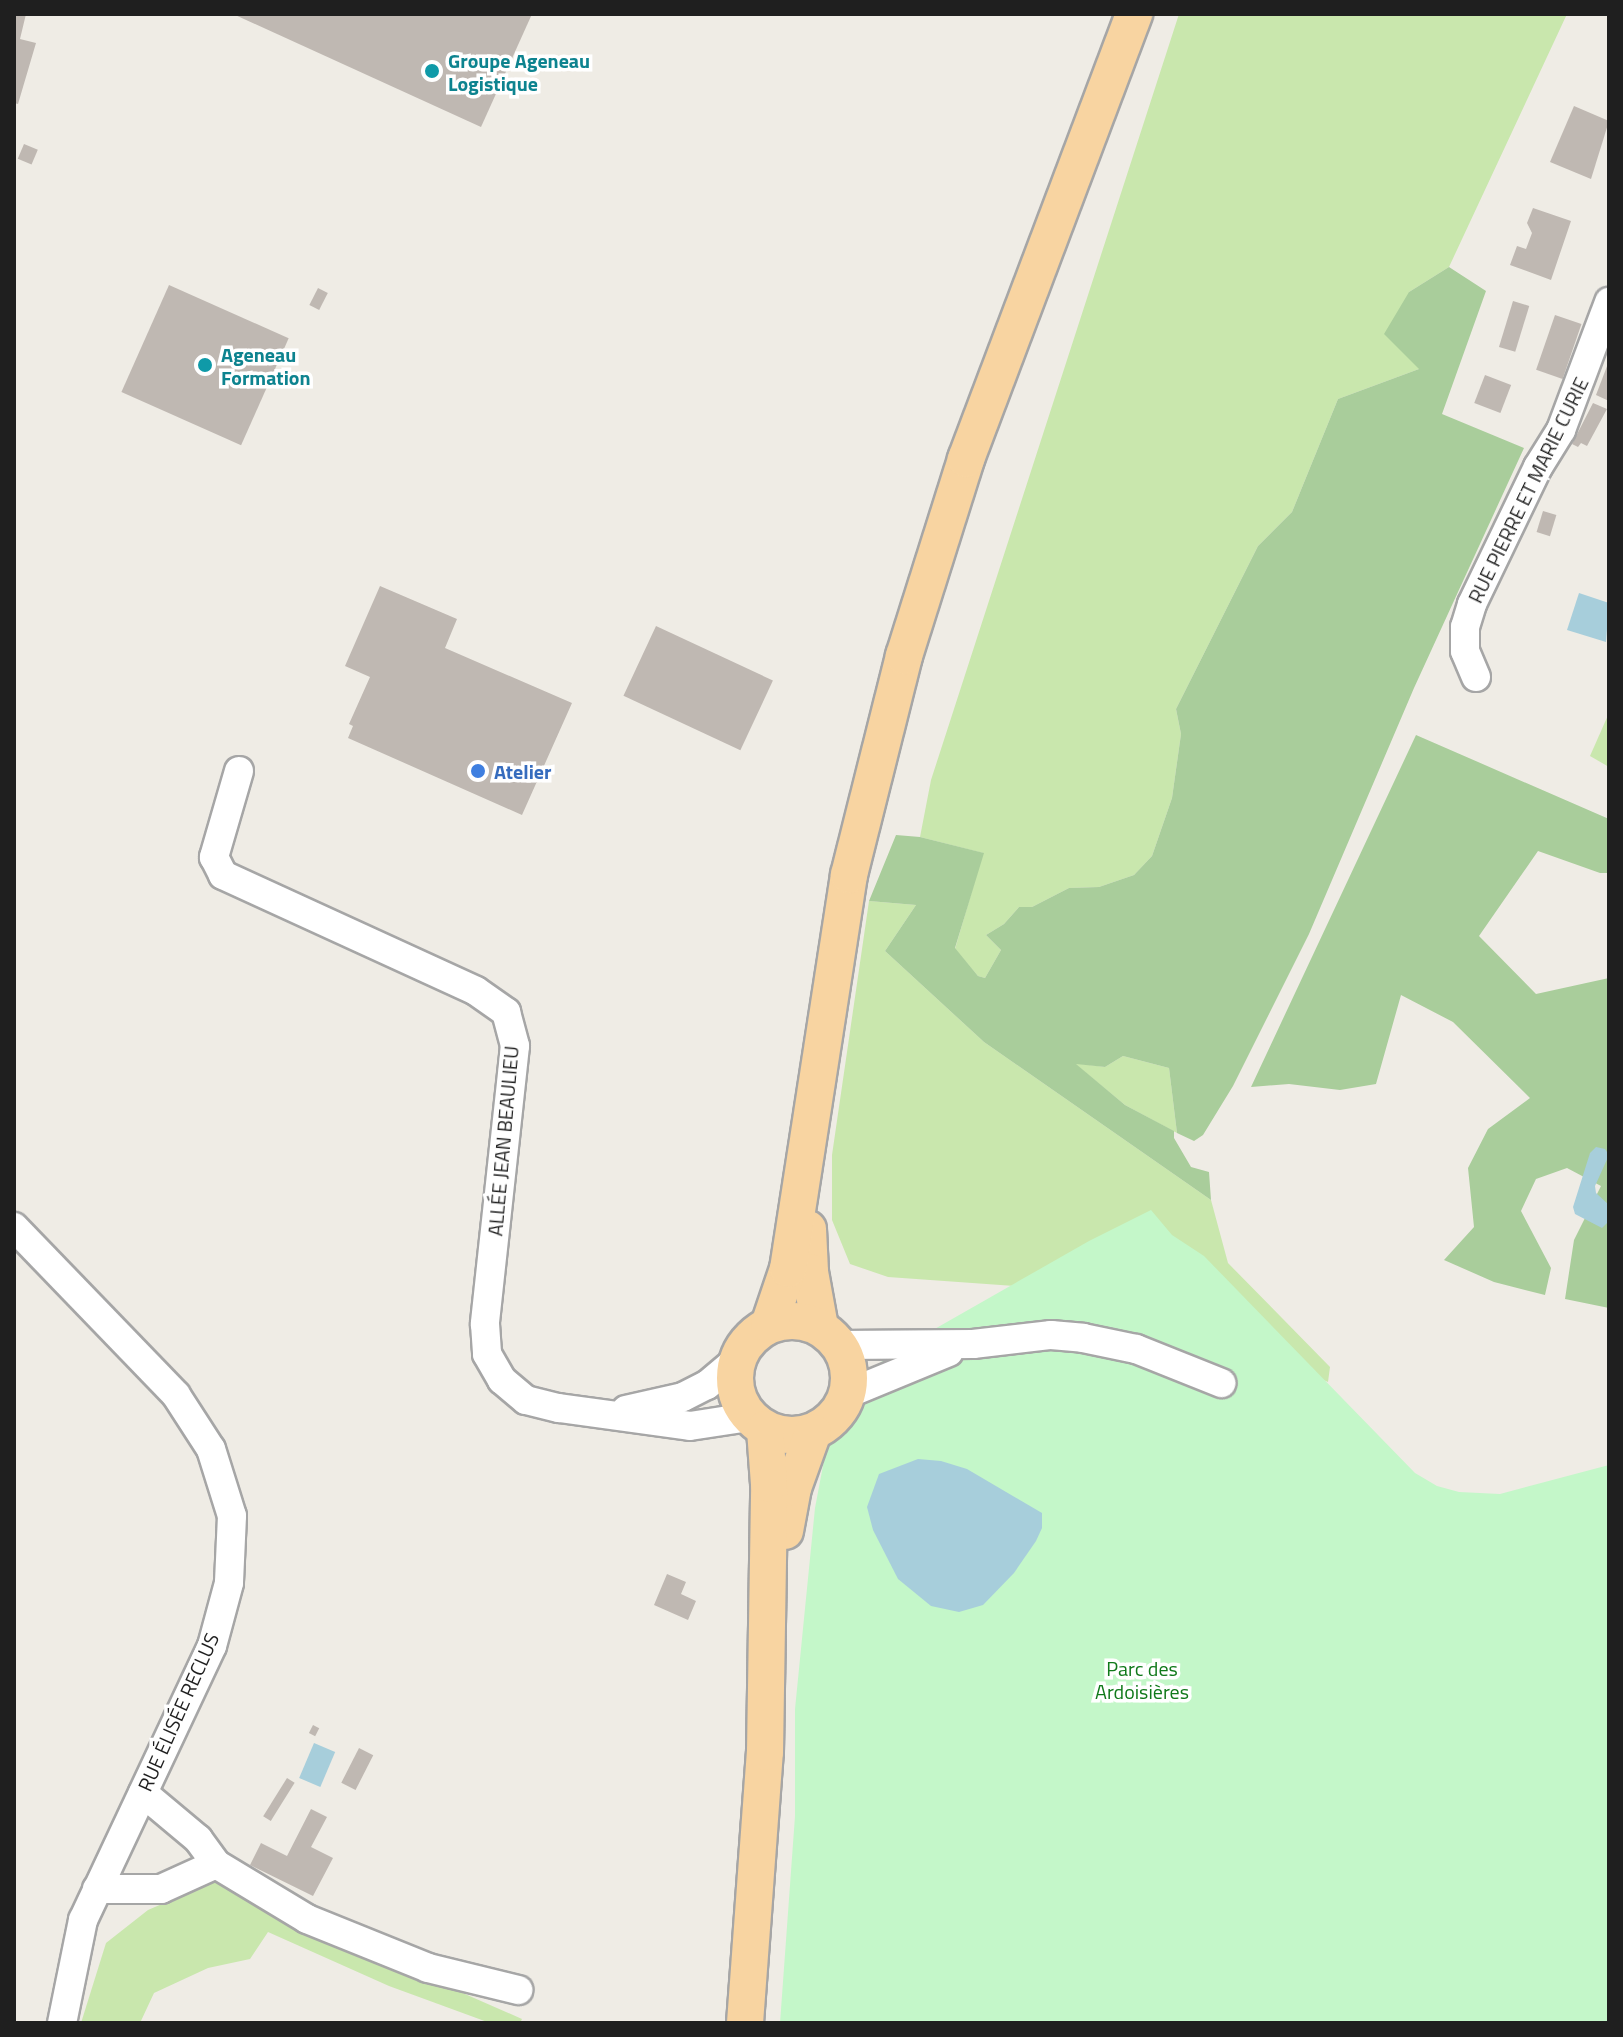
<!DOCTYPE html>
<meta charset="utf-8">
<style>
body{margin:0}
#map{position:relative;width:1623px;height:2037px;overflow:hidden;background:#efece5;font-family:"Titillium Web",sans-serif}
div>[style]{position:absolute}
.grass>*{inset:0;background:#c9e7ad}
.forest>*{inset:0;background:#a9cd9b}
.park>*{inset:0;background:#c4f7c9}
.water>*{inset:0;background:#a7cedb;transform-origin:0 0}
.building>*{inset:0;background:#bfb8b2;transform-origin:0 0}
.roads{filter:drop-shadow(2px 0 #a6a6a6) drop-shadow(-2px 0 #a6a6a6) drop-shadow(0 2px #a6a6a6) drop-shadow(0 -2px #a6a6a6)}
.minor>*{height:28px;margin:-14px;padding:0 14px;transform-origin:14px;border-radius:14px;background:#fff}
.major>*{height:36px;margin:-18px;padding:0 18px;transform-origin:18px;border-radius:18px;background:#f8d4a1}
.major>.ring{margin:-18px;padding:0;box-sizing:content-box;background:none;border:36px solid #f8d4a1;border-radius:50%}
.dots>*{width:22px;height:22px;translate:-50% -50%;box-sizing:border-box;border:4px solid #fff;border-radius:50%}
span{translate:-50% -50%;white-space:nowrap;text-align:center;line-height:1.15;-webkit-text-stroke:7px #fff;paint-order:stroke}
.culture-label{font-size:20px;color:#0d838f;font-weight:700}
.left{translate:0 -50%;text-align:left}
.street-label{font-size:20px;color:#1f1f1f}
.shop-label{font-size:20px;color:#366cbe;font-weight:700}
.park-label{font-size:20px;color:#10791a}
.frame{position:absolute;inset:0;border:16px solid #1f1f1f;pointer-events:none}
</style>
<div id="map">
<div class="grass">
<div style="clip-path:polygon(1179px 14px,1567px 14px,1449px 267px,1409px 292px,1419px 369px,1338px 399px,1292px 512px,1258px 546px,1176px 709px,1181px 734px,1172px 798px,1152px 856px,1134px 875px,1099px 887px,1069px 888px,1032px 907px,1019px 907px,1004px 924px,986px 935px,1001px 950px,985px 978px,978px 976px,955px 949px,983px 853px,920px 837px,931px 780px)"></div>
<div style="clip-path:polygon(1609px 713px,1609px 767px,1590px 756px)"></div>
<div style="clip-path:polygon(869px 901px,916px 905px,885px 951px,984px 1042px,1211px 1200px,1228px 1263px,1330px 1367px,1328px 1382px,1243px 1343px,1055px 1289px,888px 1277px,850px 1264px,832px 1220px,832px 1155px)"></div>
<div style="clip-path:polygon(1123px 1056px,1169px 1068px,1177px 1133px,1125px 1105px,1074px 1063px,1105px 1067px)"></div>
<div style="clip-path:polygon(220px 1879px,294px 1919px,522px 2019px,520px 2023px,490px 2023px,389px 1986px,268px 1932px,250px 1959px,208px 1968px,154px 1993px,140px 2023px,81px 2023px,106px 1943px,148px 1910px)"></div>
</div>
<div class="forest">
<div style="clip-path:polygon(1449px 267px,1486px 291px,1442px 414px,1524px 448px,1414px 688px,1309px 934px,1233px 1086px,1203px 1135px,1194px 1141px,1177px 1133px,1169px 1068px,1123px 1056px,1105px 1067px,1076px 1064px,1125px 1105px,1174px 1131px,1174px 1138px,1191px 1167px,1209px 1172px,1211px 1200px,984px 1042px,885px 951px,916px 905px,869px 901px,896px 835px,920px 837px,984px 853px,955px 948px,978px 976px,985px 978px,1001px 950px,986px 935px,1004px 924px,1019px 907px,1032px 907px,1069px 888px,1099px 887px,1134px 875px,1152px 856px,1172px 798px,1181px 734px,1176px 709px,1258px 546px,1292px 512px,1338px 399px,1419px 369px,1384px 334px,1409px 292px)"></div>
<div style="clip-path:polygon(1416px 735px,1609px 819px,1609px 873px,1600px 873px,1538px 851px,1479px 936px,1536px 994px,1609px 978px,1609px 1308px,1565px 1299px,1574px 1240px,1601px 1186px,1567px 1168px,1536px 1179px,1521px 1211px,1551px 1268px,1545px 1295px,1494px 1282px,1444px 1260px,1474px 1227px,1468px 1168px,1488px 1129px,1530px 1098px,1453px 1022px,1401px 995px,1376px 1084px,1340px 1090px,1289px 1084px,1251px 1087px)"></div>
</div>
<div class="park">
<div style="clip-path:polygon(1151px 1210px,1172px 1235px,1204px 1256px,1415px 1473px,1437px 1486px,1459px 1492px,1500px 1494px,1609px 1465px,1609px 2023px,780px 2023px,795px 1816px,795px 1709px,815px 1508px,832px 1418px,860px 1381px,889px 1355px,1089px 1241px)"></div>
</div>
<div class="water">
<div style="clip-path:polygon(1579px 593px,1609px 603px,1606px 642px,1567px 630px)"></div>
<div style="clip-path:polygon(1596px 1147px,1605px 1149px,1609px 1155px,1595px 1186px,1596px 1193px,1609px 1205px,1609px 1221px,1602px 1228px,1575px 1214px,1573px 1207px,1590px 1153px)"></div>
<div style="clip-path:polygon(918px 1459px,941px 1461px,967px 1469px,1042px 1513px,1042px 1528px,1036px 1541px,1014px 1573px,983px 1605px,959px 1612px,931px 1606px,898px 1579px,873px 1530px,867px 1507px,879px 1474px)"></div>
<div style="left:314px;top:1743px;width:23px;height:38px;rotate:23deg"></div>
</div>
<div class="building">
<div style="clip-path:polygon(14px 14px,26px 14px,20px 39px,36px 43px,18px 104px,14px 103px)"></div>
<div style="clip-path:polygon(233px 14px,532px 14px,481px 127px)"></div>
<div style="clip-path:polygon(1574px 106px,1609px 121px,1591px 179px,1550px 162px)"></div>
<div style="left:24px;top:144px;width:15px;height:16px;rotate:23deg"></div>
<div style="clip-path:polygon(1533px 208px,1571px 221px,1551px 280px,1510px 265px,1517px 246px,1526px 249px,1532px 233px,1527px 223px)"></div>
<div style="left:169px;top:285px;width:131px;height:117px;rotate:24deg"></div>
<div style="left:318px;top:288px;width:11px;height:19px;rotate:27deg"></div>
<div style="left:1513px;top:301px;width:17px;height:48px;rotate:17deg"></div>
<div style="left:1555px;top:315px;width:28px;height:58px;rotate:19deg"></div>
<div style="clip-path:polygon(1609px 361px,1609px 401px,1596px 395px)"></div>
<div style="left:1485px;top:375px;width:28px;height:30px;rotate:21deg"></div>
<div style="clip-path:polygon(1593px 403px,1607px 409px,1587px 446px,1581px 443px,1578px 447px,1572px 444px)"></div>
<div style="left:1543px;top:511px;width:14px;height:22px;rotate:17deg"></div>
<div style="clip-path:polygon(380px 586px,457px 619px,445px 648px,572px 703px,522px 815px,348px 738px,353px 726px,349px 724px,370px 677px,345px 666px)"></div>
<div style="left:656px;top:626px;width:129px;height:77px;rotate:25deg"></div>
<div style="clip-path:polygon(667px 1574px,686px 1582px,681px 1594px,696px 1601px,688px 1620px,654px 1605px)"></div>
<div style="left:313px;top:1725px;width:7px;height:9px;rotate:27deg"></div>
<div style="left:359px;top:1748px;width:16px;height:39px;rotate:27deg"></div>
<div style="left:287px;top:1778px;width:9px;height:45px;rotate:32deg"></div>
<div style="clip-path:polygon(311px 1809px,327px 1817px,311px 1847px,333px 1858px,313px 1896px,250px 1865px,261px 1843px,287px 1856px)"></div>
</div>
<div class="roads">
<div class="minor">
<div style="left:1476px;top:677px;width:28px;rotate:-113deg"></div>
<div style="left:1465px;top:651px;width:24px;rotate:-90deg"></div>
<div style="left:1465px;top:627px;width:24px;rotate:-73deg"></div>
<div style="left:1472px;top:604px;width:152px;rotate:-64.3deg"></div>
<div style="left:1538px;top:467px;width:44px;rotate:-58.1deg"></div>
<div style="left:1561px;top:430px;width:137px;rotate:-69.4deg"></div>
<div style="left:239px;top:771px;width:90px;rotate:106.2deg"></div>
<div style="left:214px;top:857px;width:20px;rotate:63deg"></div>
<div style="left:223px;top:875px;width:278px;rotate:24.6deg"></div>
<div style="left:476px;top:991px;width:37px;rotate:35deg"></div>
<div style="left:506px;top:1012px;width:35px;rotate:75deg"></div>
<div style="left:515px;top:1046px;width:280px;rotate:96.2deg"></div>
<div style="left:485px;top:1324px;width:30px;rotate:86deg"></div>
<div style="left:487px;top:1354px;width:30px;rotate:60deg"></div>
<div style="left:502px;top:1380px;width:31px;rotate:40deg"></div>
<div style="left:526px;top:1400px;width:34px;rotate:14deg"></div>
<div style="left:559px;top:1408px;width:132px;rotate:7.8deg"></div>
<div style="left:690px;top:1426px;width:60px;rotate:-8.7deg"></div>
<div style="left:14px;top:1227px;width:233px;rotate:46deg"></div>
<div style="left:176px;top:1395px;width:64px;rotate:57.1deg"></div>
<div style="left:211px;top:1449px;width:70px;rotate:72.6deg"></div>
<div style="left:232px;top:1516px;width:67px;rotate:92.6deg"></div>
<div style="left:229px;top:1583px;width:65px;rotate:105.1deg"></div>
<div style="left:212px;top:1646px;width:303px;rotate:115.2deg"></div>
<div style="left:83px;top:1920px;width:105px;rotate:101.5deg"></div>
<div style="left:840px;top:1345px;width:133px;rotate:-0.4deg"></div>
<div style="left:973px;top:1344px;width:79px;rotate:-6.6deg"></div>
<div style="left:1051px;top:1335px;width:32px;rotate:5deg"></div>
<div style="left:1083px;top:1338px;width:54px;rotate:11.7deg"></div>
<div style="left:1136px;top:1349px;width:92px;rotate:21.8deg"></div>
<div style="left:847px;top:1394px;width:110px;rotate:-22.4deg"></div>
<div style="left:626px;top:1410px;width:58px;rotate:-12.8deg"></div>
<div style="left:683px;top:1397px;width:27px;rotate:-27deg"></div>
<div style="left:707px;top:1385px;width:38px;rotate:-40deg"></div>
<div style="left:143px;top:1793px;width:72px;rotate:39.9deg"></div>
<div style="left:198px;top:1839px;width:31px;rotate:54deg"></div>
<div style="left:216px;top:1864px;width:106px;rotate:31.1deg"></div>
<div style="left:307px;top:1919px;width:131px;rotate:22deg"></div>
<div style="left:428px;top:1968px;width:93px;rotate:13.7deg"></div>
<div style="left:97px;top:1889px;width:64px"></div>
<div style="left:161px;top:1889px;width:60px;rotate:-24.4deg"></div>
</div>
<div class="major">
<div style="left:808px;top:1229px;width:43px;rotate:87.3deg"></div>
<div style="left:810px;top:1272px;width:56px;rotate:79.7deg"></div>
<div class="ring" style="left:735px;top:1321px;width:78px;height:78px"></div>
<div style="left:769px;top:1325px;width:59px;rotate:-71.3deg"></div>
<div style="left:788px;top:1269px;width:399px;rotate:-81.2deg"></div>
<div style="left:849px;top:875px;width:226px;rotate:-75.9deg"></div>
<div style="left:904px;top:656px;width:207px;rotate:-72.5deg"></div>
<div style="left:966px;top:459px;width:476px;rotate:-69.3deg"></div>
<div style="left:785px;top:1531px;width:44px;rotate:-79.5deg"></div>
<div style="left:793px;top:1488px;width:59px;rotate:-70.3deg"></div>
<div style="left:745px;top:2023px;width:272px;rotate:-85.8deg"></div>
<div style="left:765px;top:1752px;width:268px;rotate:-89.1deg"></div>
<div style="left:769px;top:1484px;width:55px;rotate:-94.2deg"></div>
</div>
</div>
<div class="dots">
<div style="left:432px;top:71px;background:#0f9aa8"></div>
<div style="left:205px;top:365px;background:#0f9aa8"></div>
<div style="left:478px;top:771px;background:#3f7fe0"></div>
</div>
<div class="culture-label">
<span class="left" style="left:448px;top:72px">Groupe Ageneau<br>Logistique</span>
<span class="left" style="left:221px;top:366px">Ageneau<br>Formation</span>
</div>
<div class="street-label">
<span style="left:1528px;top:490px;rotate:-64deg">RUE PIERRE ET MARIE CURIE</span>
<span style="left:503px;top:1141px;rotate:-85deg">ALLÉE JEAN BEAULIEU</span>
<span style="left:178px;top:1712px;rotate:-66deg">RUE ÉLISÉE RECLUS</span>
</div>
<div class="shop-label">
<span class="left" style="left:494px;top:771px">Atelier</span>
</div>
<div class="park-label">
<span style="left:1142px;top:1680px">Parc des<br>Ardoisières</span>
</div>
<div class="frame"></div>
</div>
